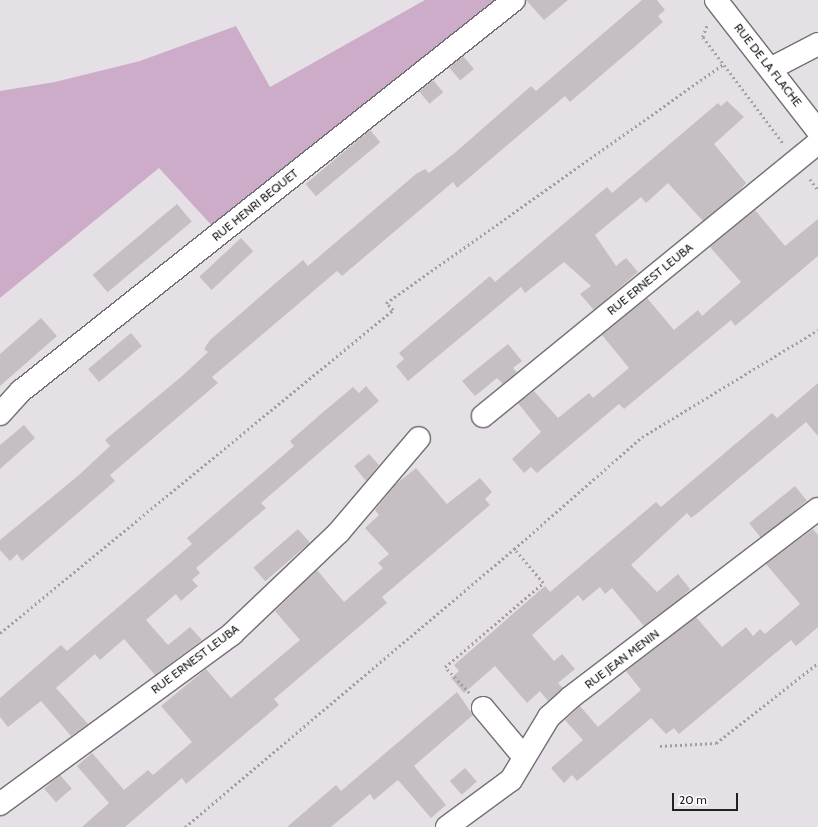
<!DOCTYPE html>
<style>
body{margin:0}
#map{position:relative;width:818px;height:827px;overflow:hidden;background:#e5e0e5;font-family:Cabin,sans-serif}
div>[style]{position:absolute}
.green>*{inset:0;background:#cdacc9}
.building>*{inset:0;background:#c5bfc4;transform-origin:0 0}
.path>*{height:2.5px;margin-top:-1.25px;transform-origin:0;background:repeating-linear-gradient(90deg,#a19da0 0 2px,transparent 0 5px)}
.roads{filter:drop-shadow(1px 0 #746f74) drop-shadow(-1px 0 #746f74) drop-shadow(0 1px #746f74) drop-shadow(0 -1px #746f74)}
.street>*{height:22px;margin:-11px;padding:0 11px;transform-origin:11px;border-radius:11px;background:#fff}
span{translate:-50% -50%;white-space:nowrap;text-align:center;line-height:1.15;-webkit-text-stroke:3px #fff;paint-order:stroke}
.street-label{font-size:12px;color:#222021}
.scale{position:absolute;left:672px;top:793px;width:66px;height:18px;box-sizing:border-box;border:2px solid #222021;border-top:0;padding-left:5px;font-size:12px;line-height:14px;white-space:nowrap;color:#222021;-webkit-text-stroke:3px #fff;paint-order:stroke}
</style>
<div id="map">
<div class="green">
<div style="clip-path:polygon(425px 0,505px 0,215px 229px,159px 168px,0 298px,0 91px,55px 82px,140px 61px,236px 26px,270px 87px)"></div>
</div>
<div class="building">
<div style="clip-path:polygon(526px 0,568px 0,544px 20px)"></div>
<div style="clip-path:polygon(642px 0,657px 0,665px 10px,658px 16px,663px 22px,632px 49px,570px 102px,565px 96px,457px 188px,453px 182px,342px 276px,337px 271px,212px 377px,218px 383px,110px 475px,115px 481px,22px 561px,17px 554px,10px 561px,0 550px,0 540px,79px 475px,110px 446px,105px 440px,181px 377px,208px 352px,204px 349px,210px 340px,285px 275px,303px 260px,308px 266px,416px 174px,425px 169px,429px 173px,457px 151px,531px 86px,536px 91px)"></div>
<div style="left:463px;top:56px;width:17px;height:18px;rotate:50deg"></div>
<div style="left:433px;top:80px;width:16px;height:18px;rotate:50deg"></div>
<div style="clip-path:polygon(727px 101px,744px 117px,714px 144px,746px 183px,739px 191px,703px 221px,668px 183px,646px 203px,641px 197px,595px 235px,616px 266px,626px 258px,638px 272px,594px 310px,580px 294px,591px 286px,564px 262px,525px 293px,521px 287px,408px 381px,396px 366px,404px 359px,399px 353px,490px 276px,495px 282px,607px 187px,612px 193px,718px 103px,721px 106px)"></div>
<div style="left:370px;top:130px;width:16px;height:84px;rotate:50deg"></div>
<div style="left:177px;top:204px;width:23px;height:110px;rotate:50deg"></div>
<div style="clip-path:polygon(755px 210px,785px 246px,818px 219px,818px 256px,735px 326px,731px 320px,624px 409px,619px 404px,537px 473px,531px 467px,524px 473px,512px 459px,541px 432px,518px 403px,534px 391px,558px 418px,589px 393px,593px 398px,629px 368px,602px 335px,647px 298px,674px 330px,698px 310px,702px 316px,741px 282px,710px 247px)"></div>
<div style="left:241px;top:238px;width:18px;height:57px;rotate:47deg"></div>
<div style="clip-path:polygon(41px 318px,57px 336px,0 386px,0 354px)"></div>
<div style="left:131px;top:333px;width:17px;height:56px;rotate:50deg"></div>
<div style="clip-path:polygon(508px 344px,522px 361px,513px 368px,517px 372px,503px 384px,497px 378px,475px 396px,462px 381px)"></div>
<div style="clip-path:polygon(818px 383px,818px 436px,806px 422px,699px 512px,691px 518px,687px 513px,631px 565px,657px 592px,678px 574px,690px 589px,680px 599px,644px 626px,612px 588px,605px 594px,600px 587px,583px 601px,578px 595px,532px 635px,554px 661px,562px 654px,575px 669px,558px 683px,563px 688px,548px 701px,540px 691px,527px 703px,495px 666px,464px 693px,451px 678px,459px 671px,454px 665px,545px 586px,550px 592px,656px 502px,661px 507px,772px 413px,777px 418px)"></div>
<div style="clip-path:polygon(366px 386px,379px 401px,261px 503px,266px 508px,196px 568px,200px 573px,192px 580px,198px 586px,181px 601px,176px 594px,146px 620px,168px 645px,190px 627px,202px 640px,155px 675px,124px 639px,100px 660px,95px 654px,56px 688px,88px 724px,71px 736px,41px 701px,8px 727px,0 717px,0 698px,61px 645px,67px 651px,192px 544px,187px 538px,294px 446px,290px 441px,322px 413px,353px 387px,359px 393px)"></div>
<div style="clip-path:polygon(24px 425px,35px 438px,0 469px,0 445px)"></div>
<div style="clip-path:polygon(369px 454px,379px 465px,366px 481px,354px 466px)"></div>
<div style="clip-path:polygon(416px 468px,447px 504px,480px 478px,492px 492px,485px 499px,490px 505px,382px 597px,387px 603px,274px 699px,279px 705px,186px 784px,182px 778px,125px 827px,82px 827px,109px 803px,77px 766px,92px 753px,124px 790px,148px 770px,153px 775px,192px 742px,161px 706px,206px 669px,231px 698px,300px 640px,275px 611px,317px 570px,344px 602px,383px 568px,378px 563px,389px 554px,365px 528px,379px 515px,375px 510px,396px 484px)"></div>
<div style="left:795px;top:486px;width:19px;height:59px;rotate:51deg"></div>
<div style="left:298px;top:529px;width:18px;height:59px;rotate:49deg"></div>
<div style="clip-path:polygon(813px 529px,818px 535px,818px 627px,796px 646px,791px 640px,679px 734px,674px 728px,666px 734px,651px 718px,577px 781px,572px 775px,564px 783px,551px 768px,583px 740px,565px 720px,580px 706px,598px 727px,641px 690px,626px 671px,696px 617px,722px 647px,746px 627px,753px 636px,760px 629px,765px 634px,800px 604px,766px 564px)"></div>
<div style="clip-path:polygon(457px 692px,473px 715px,414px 766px,446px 805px,431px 818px,398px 780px,374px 800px,370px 794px,331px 827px,287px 827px,336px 785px,341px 791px)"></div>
<div style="left:465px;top:768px;width:18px;height:20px;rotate:49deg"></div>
<div style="left:60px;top:775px;width:18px;height:21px;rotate:49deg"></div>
</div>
<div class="path">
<div style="left:707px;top:26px;width:12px;rotate:110deg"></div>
<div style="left:703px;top:37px;width:133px;rotate:53deg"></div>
<div style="left:810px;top:179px;width:14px;rotate:54deg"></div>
<div style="left:0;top:633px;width:509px;rotate:-39.42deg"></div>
<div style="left:393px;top:310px;width:10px;rotate:-135deg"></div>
<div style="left:386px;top:303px;width:413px;rotate:-35.3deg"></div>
<div style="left:469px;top:693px;width:35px;rotate:-133deg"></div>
<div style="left:445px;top:667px;width:129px;rotate:-40.6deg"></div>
<div style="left:543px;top:583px;width:45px;rotate:-130.5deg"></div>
<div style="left:514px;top:549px;width:170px;rotate:-41.2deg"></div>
<div style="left:642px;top:437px;width:206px;rotate:-31.3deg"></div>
<div style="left:660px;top:746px;width:56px;rotate:-3.1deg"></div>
<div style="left:716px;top:743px;width:130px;rotate:-38.1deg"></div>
<div style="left:185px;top:827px;width:431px;rotate:-40.2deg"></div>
</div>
<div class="roads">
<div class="street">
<div style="left:716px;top:0;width:166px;rotate:52.1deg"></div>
<div style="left:772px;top:68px;width:52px;rotate:-27.6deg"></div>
<div style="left:0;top:414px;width:31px;rotate:-48deg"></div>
<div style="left:21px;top:391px;width:629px;rotate:-38.42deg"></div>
<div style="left:483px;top:416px;width:432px;rotate:-39.2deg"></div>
<div style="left:483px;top:708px;width:64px;rotate:50.1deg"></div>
<div style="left:0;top:804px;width:288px;rotate:-36.2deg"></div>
<div style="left:232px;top:634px;width:148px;rotate:-43.6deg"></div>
<div style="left:339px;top:532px;width:123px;rotate:-49.6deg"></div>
<div style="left:447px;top:827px;width:79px;rotate:-36.3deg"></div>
<div style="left:511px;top:780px;width:74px;rotate:-58.9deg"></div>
<div style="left:549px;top:717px;width:30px;rotate:-42deg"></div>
<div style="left:571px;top:697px;width:310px;rotate:-37.3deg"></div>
</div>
</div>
<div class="street-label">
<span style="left:768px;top:65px;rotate:52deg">RUE DE LA FLACHE</span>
<span style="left:255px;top:205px;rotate:-39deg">RUE HENRI BEQUET</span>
<span style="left:650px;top:279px;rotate:-39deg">RUE ERNEST LEUBA</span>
<span style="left:195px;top:659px;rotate:-37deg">RUE ERNEST LEUBA</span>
<span style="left:622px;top:659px;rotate:-37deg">RUE JEAN MENIN</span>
</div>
<div class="scale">20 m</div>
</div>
